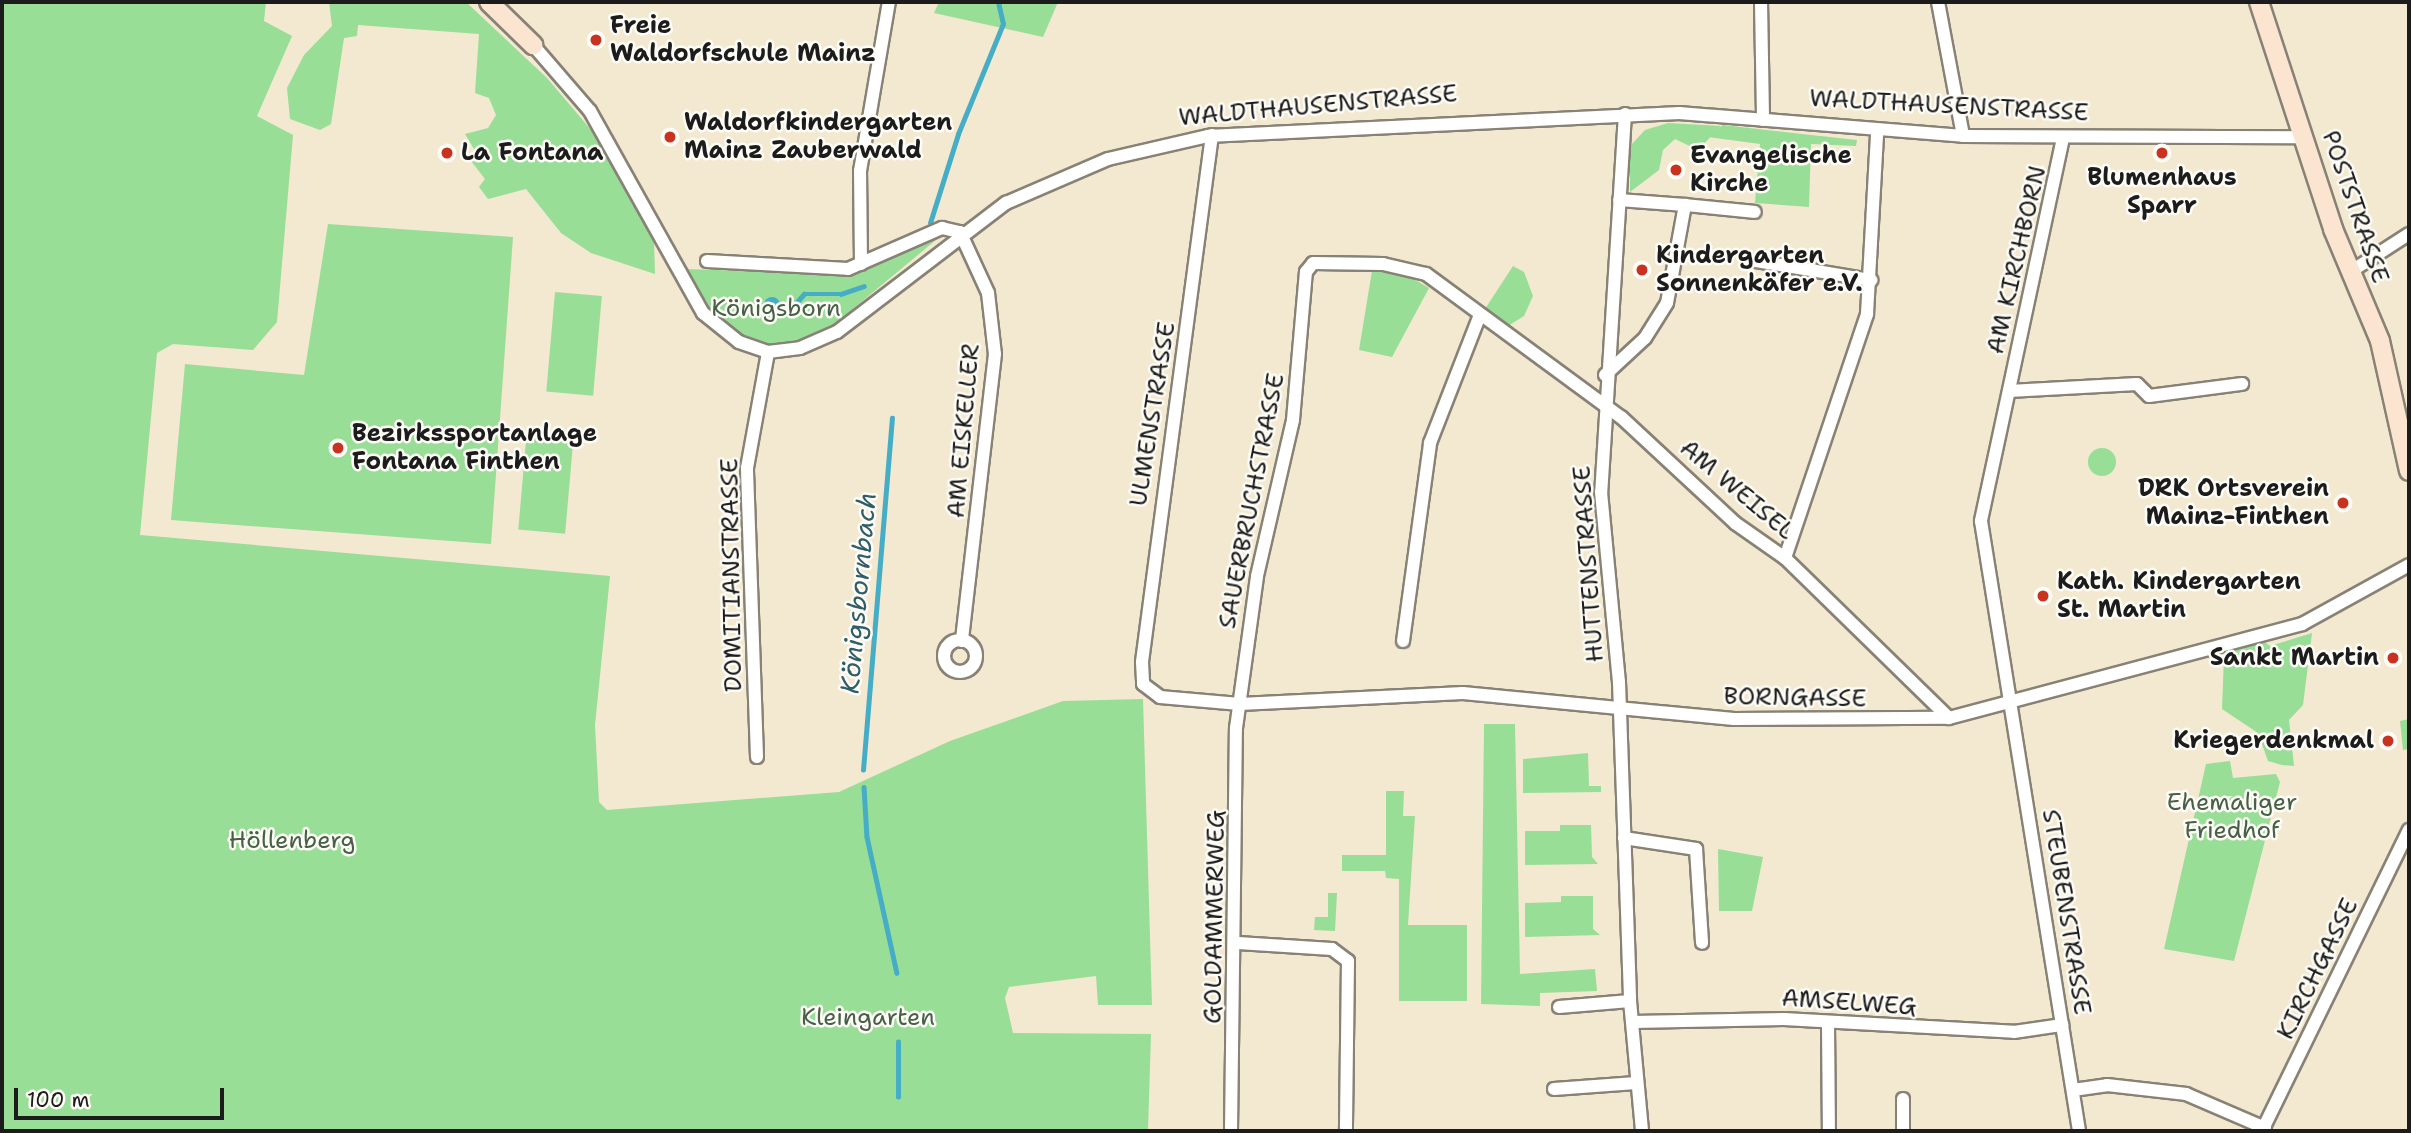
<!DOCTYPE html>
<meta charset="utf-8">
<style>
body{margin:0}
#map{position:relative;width:2411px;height:1133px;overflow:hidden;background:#f3e8d0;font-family:"Shantell Sans",sans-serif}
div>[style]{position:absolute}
.green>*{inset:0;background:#98de96;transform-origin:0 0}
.round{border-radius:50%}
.water>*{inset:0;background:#46adc6}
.stream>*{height:4.5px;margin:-2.25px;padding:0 2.25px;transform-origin:2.25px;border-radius:2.25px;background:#46adc6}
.roads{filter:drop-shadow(2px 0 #888276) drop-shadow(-2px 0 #888276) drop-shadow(0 2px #888276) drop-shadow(0 -2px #888276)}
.street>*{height:12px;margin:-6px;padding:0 6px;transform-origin:6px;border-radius:6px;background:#fff}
.street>.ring{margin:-6px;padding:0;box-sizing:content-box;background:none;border:12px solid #fff;border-radius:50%}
.secondary>*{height:18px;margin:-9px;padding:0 9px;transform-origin:9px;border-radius:9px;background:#fce5d0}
.dots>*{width:19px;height:19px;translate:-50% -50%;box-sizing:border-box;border:4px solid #fdfcf7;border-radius:50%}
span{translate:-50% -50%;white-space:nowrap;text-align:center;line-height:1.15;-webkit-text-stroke:5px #fdfcf7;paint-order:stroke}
.poi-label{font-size:24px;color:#1c1c1c;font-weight:700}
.left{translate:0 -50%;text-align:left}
.right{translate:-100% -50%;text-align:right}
.street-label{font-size:24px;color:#1c1c1c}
.park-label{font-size:24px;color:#476047}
.water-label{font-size:26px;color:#2f5d68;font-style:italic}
.frame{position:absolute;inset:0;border:4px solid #1c1c1c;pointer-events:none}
.scale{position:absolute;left:14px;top:1088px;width:210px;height:32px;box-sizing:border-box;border:4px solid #1c1c1c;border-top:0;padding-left:9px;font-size:21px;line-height:24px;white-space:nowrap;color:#1c1c1c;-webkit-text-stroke:5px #fdfcf7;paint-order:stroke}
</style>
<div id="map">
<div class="green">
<div style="clip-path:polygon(2px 2px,266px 2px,264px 21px,292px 36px,257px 116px,293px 135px,277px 322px,253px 350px,173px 344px,157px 353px,140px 535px,610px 576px,595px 725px,599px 802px,607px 810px,839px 792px,950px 741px,1063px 701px,1143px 699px,1152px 1005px,1098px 1005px,1096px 976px,1009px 987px,1005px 998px,1013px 1033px,1151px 1034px,1148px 1131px,2px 1131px)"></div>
<div style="clip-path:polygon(329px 2px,466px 2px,547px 78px,592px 131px,654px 242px,655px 274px,591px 253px,561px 233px,526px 189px,488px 199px,479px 187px,485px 179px,471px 161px,477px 154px,465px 134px,488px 128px,496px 115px,489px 98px,475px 93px,479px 34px,358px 25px,357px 36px,344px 38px,331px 124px,320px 130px,290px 119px,287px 88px,304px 55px,332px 26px)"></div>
<div style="clip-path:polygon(939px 2px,1058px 2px,1043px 37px,934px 13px)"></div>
<div style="clip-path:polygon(1668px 123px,1721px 126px,1698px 150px,1675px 139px,1663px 150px,1659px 170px,1630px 192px,1630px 146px,1645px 130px)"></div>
<div style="clip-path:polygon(1723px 125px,1802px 134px,1857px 140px,1856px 146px,1811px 144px,1809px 207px,1755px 203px,1760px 144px,1708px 137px)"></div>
<div style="clip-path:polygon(328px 224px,513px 237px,491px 544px,171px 520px,185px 364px,304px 375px)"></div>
<div style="clip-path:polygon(942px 235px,825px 332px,791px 344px,764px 344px,730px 330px,705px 306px,685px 269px,848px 274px)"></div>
<div style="clip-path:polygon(1513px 266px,1524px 272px,1533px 296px,1524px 316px,1508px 326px,1485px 309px)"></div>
<div style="clip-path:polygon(1372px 271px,1407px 275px,1429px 288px,1392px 357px,1359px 350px)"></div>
<div style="left:555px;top:292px;width:47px;height:100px;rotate:5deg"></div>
<div style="left:527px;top:430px;width:47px;height:100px;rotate:5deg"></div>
<div class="round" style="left:2088px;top:448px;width:28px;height:28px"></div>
<div style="clip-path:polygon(2312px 633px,2303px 705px,2289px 720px,2294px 766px,2282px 765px,2268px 761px,2258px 733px,2222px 709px,2224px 655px,2262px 640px,2270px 646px)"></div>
<div style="clip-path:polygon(2409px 719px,2409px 749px,2403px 750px,2400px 721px)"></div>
<div style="clip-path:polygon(1484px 724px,1515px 724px,1520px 974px,1595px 969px,1597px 991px,1540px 993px,1540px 1006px,1481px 1004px)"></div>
<div style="clip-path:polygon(1588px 753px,1589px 786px,1601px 786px,1601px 792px,1523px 793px,1523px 759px)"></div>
<div style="clip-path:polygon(2230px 761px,2233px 778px,2276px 774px,2280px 782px,2234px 961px,2164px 949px,2206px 764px)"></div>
<div style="clip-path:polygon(1386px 791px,1404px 791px,1403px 816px,1415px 816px,1408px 925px,1467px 925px,1467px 1001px,1399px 1001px,1399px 879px,1386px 878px,1385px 871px,1342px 871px,1342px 855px,1386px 855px)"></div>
<div style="clip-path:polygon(1560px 825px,1591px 825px,1592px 857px,1598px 864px,1525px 865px,1525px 831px,1560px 831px)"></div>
<div style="clip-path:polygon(1718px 849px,1763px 857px,1752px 911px,1719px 911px)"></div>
<div style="clip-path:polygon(1328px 893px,1337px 893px,1335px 931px,1314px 930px,1315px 917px,1328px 917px)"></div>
<div style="clip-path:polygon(1561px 896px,1593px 896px,1593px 929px,1600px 935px,1525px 937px,1525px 903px,1561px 902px)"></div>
</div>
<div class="water">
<div class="round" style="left:764px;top:297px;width:16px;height:16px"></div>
</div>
<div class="stream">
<div style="left:930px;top:223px;width:93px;rotate:-72.5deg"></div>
<div style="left:958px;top:134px;width:119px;rotate:-67.8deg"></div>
<div style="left:1003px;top:24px;width:23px;rotate:-103deg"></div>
<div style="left:764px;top:305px;width:24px;rotate:22deg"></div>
<div style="left:786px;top:314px;width:27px;rotate:-48deg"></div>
<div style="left:804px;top:294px;width:37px"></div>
<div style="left:841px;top:294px;width:24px;rotate:-19deg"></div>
<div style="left:863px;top:770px;width:353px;rotate:-85.3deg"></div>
<div style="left:864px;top:787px;width:50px;rotate:86.6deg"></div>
<div style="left:867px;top:837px;width:139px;rotate:77.6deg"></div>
<div style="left:898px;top:1097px;width:55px;rotate:-90deg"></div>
</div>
<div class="roads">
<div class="street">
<div style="left:1761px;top:2px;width:118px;rotate:89deg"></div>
<div style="left:1938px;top:2px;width:136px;rotate:79.4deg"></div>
<div style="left:533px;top:45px;width:87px;rotate:49.2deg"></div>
<div style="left:590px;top:111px;width:231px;rotate:60.8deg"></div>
<div style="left:703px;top:313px;width:46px;rotate:38.9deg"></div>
<div style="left:739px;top:342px;width:31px;rotate:19deg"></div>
<div style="left:768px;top:352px;width:32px;rotate:-7deg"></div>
<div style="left:800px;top:348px;width:40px;rotate:-23.4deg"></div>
<div style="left:837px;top:332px;width:213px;rotate:-37.4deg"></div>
<div style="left:1006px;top:203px;width:111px;rotate:-23.3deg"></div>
<div style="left:1108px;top:159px;width:103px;rotate:-13deg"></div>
<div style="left:1208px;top:136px;width:472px;rotate:-2.8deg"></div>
<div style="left:1679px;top:113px;width:285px;rotate:4.6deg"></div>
<div style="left:1963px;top:136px;width:341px;rotate:0.2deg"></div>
<div style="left:1625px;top:114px;width:379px;rotate:93.6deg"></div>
<div style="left:1601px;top:492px;width:191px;rotate:84.6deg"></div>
<div style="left:1619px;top:682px;width:319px;rotate:88deg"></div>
<div style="left:1630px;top:1001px;width:131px;rotate:84.7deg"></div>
<div style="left:1212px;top:135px;width:532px;rotate:97.57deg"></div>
<div style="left:1142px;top:662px;width:22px;rotate:87deg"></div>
<div style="left:1143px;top:684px;width:21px;rotate:37deg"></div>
<div style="left:1160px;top:697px;width:80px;rotate:5deg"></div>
<div style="left:1240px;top:704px;width:223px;rotate:-2.8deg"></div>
<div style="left:1463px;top:693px;width:272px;rotate:5.5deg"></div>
<div style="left:1734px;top:719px;width:215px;rotate:-0.3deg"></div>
<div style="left:1949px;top:718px;width:365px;rotate:-14.9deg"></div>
<div style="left:2302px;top:624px;width:122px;rotate:-28.9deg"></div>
<div style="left:2063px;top:138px;width:392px;rotate:102.1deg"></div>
<div style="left:1981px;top:521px;width:618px;rotate:80.87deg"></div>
<div style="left:1685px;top:205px;width:70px;rotate:5.7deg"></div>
<div style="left:960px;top:232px;width:67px;rotate:65.3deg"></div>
<div style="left:988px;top:293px;width:61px;rotate:83.5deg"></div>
<div style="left:995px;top:354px;width:289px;rotate:96.6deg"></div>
<div style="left:707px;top:261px;width:141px;rotate:3.2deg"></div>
<div style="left:848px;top:269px;width:103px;rotate:-23.6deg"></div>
<div style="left:942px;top:228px;width:18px;rotate:13deg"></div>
<div style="left:1756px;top:261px;width:117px;rotate:9.4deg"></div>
<div style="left:861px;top:264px;width:93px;rotate:-90.6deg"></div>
<div style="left:860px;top:171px;width:171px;rotate:-80.3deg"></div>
<div style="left:2350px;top:272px;width:70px;rotate:-32.8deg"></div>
<div style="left:1605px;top:375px;width:54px;rotate:-42.8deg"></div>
<div style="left:1645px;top:338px;width:41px;rotate:-57.8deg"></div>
<div style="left:1667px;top:303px;width:100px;rotate:-79.6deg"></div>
<div style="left:1685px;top:205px;width:66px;rotate:-175.7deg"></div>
<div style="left:2009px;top:391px;width:128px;rotate:-3.1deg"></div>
<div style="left:2137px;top:384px;width:17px;rotate:45deg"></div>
<div style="left:2149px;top:396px;width:94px;rotate:-7.4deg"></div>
<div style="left:1785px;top:558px;width:257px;rotate:-71.4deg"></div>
<div style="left:1867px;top:314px;width:181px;rotate:-86.8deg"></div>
<div class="ring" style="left:944px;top:640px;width:20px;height:20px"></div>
<div style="left:1403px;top:641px;width:200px;rotate:-82.2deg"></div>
<div style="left:1430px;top:443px;width:135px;rotate:-68.7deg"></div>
<div style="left:757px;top:757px;width:289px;rotate:-92deg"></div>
<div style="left:747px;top:468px;width:118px;rotate:-79.7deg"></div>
<div style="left:1624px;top:838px;width:73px;rotate:8.7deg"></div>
<div style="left:1696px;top:849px;width:94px;rotate:86.3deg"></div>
<div style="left:1238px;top:943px;width:94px;rotate:3.7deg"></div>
<div style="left:1332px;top:949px;width:20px;rotate:37deg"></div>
<div style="left:1348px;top:961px;width:170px;rotate:90.7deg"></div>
<div style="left:1559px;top:1007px;width:71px;rotate:-4.8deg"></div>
<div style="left:1633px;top:1022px;width:151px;rotate:-1.1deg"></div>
<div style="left:1784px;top:1019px;width:230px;rotate:3.2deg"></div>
<div style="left:2014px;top:1032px;width:49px;rotate:-8.3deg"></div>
<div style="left:1828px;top:1024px;width:107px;rotate:89.5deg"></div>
<div style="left:1554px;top:1089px;width:82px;rotate:-4.2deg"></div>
<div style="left:2073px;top:1090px;width:34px;rotate:-8deg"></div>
<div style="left:2107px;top:1085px;width:80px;rotate:6.5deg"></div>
<div style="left:2186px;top:1094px;width:86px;rotate:23.3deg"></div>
<div style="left:1231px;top:1131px;width:403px;rotate:-89.3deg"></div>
<div style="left:1236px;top:728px;width:153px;rotate:-82.1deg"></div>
<div style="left:1257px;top:576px;width:160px;rotate:-77deg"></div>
<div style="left:1293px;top:420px;width:149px;rotate:-85deg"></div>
<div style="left:1306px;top:272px;width:11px;rotate:-52deg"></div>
<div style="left:1313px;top:263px;width:70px;rotate:0.8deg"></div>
<div style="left:1383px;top:264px;width:44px;rotate:13.1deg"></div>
<div style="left:1426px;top:274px;width:242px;rotate:36.3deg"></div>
<div style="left:1621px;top:417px;width:156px;rotate:42.9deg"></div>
<div style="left:1735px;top:523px;width:61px;rotate:35deg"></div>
<div style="left:1785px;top:558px;width:229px;rotate:44.3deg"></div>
<div style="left:1903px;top:1131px;width:32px;rotate:-90deg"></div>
<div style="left:2262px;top:1131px;width:335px;rotate:-64deg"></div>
</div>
<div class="secondary">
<div style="left:489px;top:2px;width:62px;rotate:44.3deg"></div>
<div style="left:2259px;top:2px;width:239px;rotate:71.9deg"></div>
<div style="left:2333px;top:229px;width:121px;rotate:67.2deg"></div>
<div style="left:2380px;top:341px;width:133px;rotate:77.4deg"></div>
</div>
</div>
<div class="dots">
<div style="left:596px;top:40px;background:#c8321e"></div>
<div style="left:670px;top:137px;background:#c8321e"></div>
<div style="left:447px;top:153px;background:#c8321e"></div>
<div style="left:2162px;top:153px;background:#c8321e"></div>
<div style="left:1676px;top:170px;background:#c8321e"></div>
<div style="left:1642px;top:270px;background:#c8321e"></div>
<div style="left:338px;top:448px;background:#c8321e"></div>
<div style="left:2343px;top:503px;background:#c8321e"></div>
<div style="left:2043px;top:596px;background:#c8321e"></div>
<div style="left:2393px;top:658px;background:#c8321e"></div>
<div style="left:2388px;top:741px;background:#c8321e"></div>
</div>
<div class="poi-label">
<span class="left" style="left:610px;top:40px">Freie<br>Waldorfschule Mainz</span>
<span class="left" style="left:684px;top:137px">Waldorfkindergarten<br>Mainz Zauberwald</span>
<span class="left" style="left:461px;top:153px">La Fontana</span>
<span class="left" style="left:1690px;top:170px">Evangelische<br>Kirche</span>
<span style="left:2162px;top:192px">Blumenhaus<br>Sparr</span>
<span class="left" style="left:1656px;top:270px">Kindergarten<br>Sonnenkäfer e.V.</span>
<span class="left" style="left:352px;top:448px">Bezirkssportanlage<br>Fontana Finthen</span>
<span class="right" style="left:2329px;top:503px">DRK Ortsverein<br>Mainz-Finthen</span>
<span class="left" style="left:2057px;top:596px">Kath. Kindergarten<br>St. Martin</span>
<span class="right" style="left:2379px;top:658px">Sankt Martin</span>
<span class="right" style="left:2374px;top:741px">Kriegerdenkmal</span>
</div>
<div class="street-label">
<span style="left:1318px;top:106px;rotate:-5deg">WALDTHAUSENSTRASSE</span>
<span style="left:1949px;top:106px;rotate:3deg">WALDTHAUSENSTRASSE</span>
<span style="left:2355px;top:207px;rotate:71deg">POSTSTRASSE</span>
<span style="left:2017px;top:260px;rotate:-77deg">AM KIRCHBORN</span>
<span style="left:1153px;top:414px;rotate:-81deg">ULMENSTRASSE</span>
<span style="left:964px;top:431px;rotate:-85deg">AM EISKELLER</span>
<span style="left:1737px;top:490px;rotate:40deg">AM WEISEL</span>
<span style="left:1252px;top:501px;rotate:-79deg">SAUERBRUCHSTRASSE</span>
<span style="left:1589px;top:564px;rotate:-94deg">HUTTENSTRASSE</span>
<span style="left:732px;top:575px;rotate:-91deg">DOMITIANSTRASSE</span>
<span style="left:1795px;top:698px;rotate:1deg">BORNGASSE</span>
<span style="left:2066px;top:912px;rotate:81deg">STEUBENSTRASSE</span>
<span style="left:1215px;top:917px;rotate:-89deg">GOLDAMMERWEG</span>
<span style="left:2318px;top:969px;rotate:-64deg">KIRCHGASSE</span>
<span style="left:1849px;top:1003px;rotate:4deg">AMSELWEG</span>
</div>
<div class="park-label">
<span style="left:776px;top:309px">Königsborn</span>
<span style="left:2232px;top:817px">Ehemaliger<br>Friedhof</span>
<span style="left:292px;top:841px">Höllenberg</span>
<span style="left:868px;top:1018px">Kleingarten</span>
</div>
<div class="water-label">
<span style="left:858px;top:593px;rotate:-85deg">Königsbornbach</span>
</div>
<div class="frame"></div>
<div class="scale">100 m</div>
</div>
